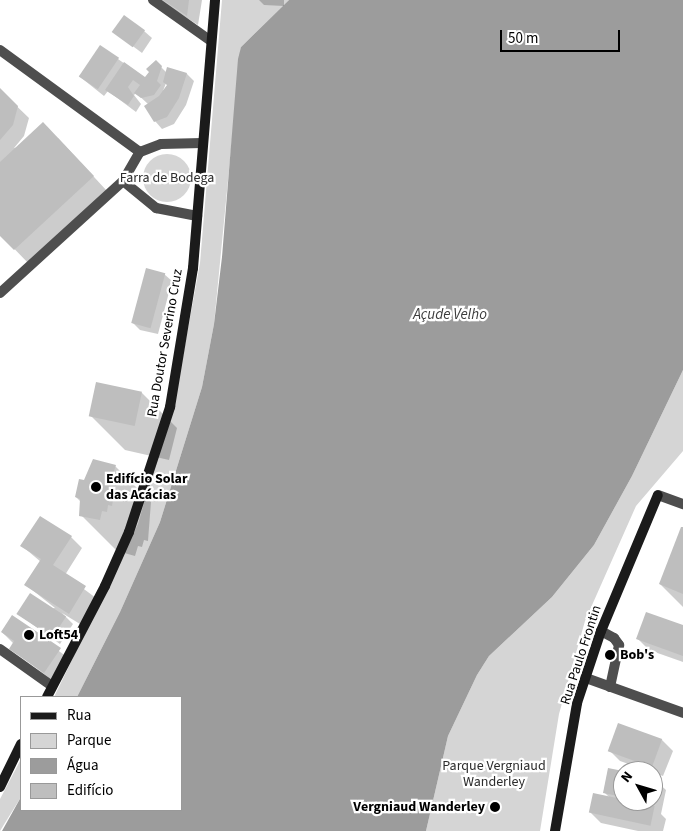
<!DOCTYPE html>
<meta charset="utf-8">
<style>
body{margin:0}
#map{position:relative;width:683px;height:831px;overflow:hidden;background:#fff;font-family:"Source Sans 3",sans-serif}
div>[style]{position:absolute}
.green>*{inset:0;background:#d5d5d5}
.round{border-radius:50%}
.water>*{inset:0;background:#9c9c9c}
.shadow>*{inset:0;background:#0003}
.building>*{inset:0;background:#bebebe;transform-origin:0 0}
.minor>*{height:10px;margin:-5px;padding:0 5px;transform-origin:5px;border-radius:5px;background:#4e4e4e}
.tertiary>*{height:10px;margin:-5px;padding:0 5px;transform-origin:5px;border-radius:5px;background:#4e4e4e}
.secondary>*{height:10px;margin:-5px;padding:0 5px;transform-origin:5px;border-radius:5px;background:#1b1b1b}
.dots>*{width:14px;height:14px;translate:-50% -50%;box-sizing:border-box;border:2px solid #fff;border-radius:50%}
span{translate:-50% -50%;white-space:nowrap;text-align:center;line-height:1.15;-webkit-text-stroke:4.5px #fff;paint-order:stroke}
.park-label{font-size:14px;color:#2c2c2c}
.street-label{font-size:14px;color:#000}
.poi-label{font-size:14px;color:#000;font-weight:700}
.left{translate:0 -50%;text-align:left}
.right{translate:-100% -50%;text-align:right}
.water-label{font-size:15px;color:#3d3d3d;font-style:italic}
.legend{position:absolute;left:20px;top:696px;width:162px;height:115px;box-sizing:border-box;background:#fff;border:1px solid #999;margin:0;padding:6px 9px;list-style:none;font-size:15px;color:#000}
.legend li{display:flex;align-items:center;gap:10px;height:25px}
.legend b{width:25px;border:1px solid #999}
.north{position:absolute;left:613px;top:761px;width:50px;height:50px;box-sizing:border-box;background:#fff;border:1px solid #999;border-radius:50%;rotate:309deg;font-size:14px;font-weight:700;line-height:20px;text-align:center;color:#000}
.north::after{content:'';display:block;margin:auto;width:18px;height:22px;background:#000;clip-path:polygon(50% 0,100% 100%,50% 72%,0 100%)}
.scale{position:absolute;left:500px;top:30px;width:120px;height:22px;box-sizing:border-box;border:2px solid #000;border-top:0;padding-left:6px;font-size:15px;line-height:18px;white-space:nowrap;color:#000;-webkit-text-stroke:4px #fff;paint-order:stroke}
</style>
<div id="map">
<div class="green">
<div style="clip-path:polygon(222px 0,289px 0,241px 47px,214px 324px,202px 387px,160px 522px,120px 612px,77px 697px,54px 697px,138px 524px,177px 389px,200px 263px)"></div>
<div class="round" style="left:143px;top:154px;width:48px;height:48px"></div>
<div style="clip-path:polygon(683px 370px,683px 451px,636px 506px,585px 621px,559px 714px,540px 831px,426px 831px,448px 736px,477px 675px,489px 656px,552px 597px,594px 545px,632px 476px)"></div>
<div style="clip-path:polygon(21px 759px,21px 797px,0 831px,0 799px)"></div>
</div>
<div class="water">
<div style="clip-path:polygon(289px 0,683px 0,683px 370px,632px 476px,594px 545px,552px 597px,489px 656px,477px 675px,448px 736px,426px 831px,2px 831px,21px 797px,21px 810px,181px 810px,181px 697px,77px 697px,120px 612px,160px 522px,202px 387px,214px 324px,222px 257px,238px 59px,241px 47px)"></div>
</div>
<div class="shadow">
<div style="clip-path:polygon(159px 0,202px 0,198px 25px)"></div>
<div style="clip-path:polygon(259px 0,284px 0,284px 6px,264px 5px)"></div>
<div style="clip-path:polygon(144px 31px,152px 38px,142px 53px,114px 32px)"></div>
<div style="clip-path:polygon(evenodd,118px 59px,146px 79px,156px 62px,167px 73px,187px 74px,194px 81px,186px 105px,174px 124px,162px 129px,155px 121px,148px 104px,136px 93px,134px 95px,141px 104px,136px 112px,108px 91px,104px 96px,79px 76px,118px 59px,166px 83px,168px 85px,163px 91px,166px 83px)"></div>
<div style="clip-path:polygon(0 90px,29px 118px,24px 136px,14px 148px,58px 138px,107px 191px,29px 264px,0 234px)"></div>
<div style="clip-path:polygon(164px 274px,172px 281px,158px 334px,140px 330px,133px 323px)"></div>
<div style="clip-path:polygon(97px 383px,142px 393px,177px 428px,169px 460px,125px 450px,90px 415px)"></div>
<div style="clip-path:polygon(115px 466px,151px 502px,148px 541px,144px 540px,142px 547px,138px 546px,135px 556px,117px 551px,81px 515px,81px 502px,76px 497px,85px 482px)"></div>
<div style="clip-path:polygon(683px 529px,683px 607px,660px 584px)"></div>
<div style="clip-path:polygon(71px 537px,82px 548px,65px 575px,96px 598px,80px 624px,62px 613px,73px 624px,60px 644px,18px 614px,55px 608px,26px 585px,41px 562px,22px 546px)"></div>
<div style="clip-path:polygon(13px 617px,71px 660px,56px 683px,11px 649px,14px 644px,2px 632px)"></div>
<div style="clip-path:polygon(683px 626px,683px 662px,649px 650px,638px 639px)"></div>
<div style="clip-path:polygon(662px 740px,673px 751px,663px 776px,620px 761px,609px 750px)"></div>
<div style="clip-path:polygon(623px 772px,623px 801px,653px 801px,653px 778px,666px 790px,661px 814px,666px 819px,663px 831px,638px 831px,601px 823px,590px 812px,610px 798px,604px 792px)"></div>
</div>
<div class="building">
<div style="clip-path:polygon(163px 0,189px 0,187px 16px)"></div>
<div style="left:124px;top:15px;width:26px;height:21px;rotate:36deg"></div>
<div style="left:100px;top:45px;width:23px;height:38px;rotate:34deg"></div>
<div style="clip-path:polygon(156px 60px,162px 66px,157px 81px,161px 85px,154px 95px,141px 98px,134px 93px,140px 85px,133px 80px,128px 87px,134px 96px,128px 105px,105px 90px,124px 62px,145px 77px,149px 72px,146px 69px)"></div>
<div style="clip-path:polygon(167px 67px,187px 73px,179px 98px,167px 117px,154px 122px,144px 106px,159px 96px,167px 85px,163px 82px)"></div>
<div style="clip-path:polygon(0 88px,18px 106px,13px 125px,0 140px)"></div>
<div style="clip-path:polygon(43px 122px,94px 176px,14px 250px,0 236px,0 162px)"></div>
<div style="left:146px;top:268px;width:20px;height:57px;rotate:15deg"></div>
<div style="left:96px;top:382px;width:47px;height:35px;rotate:12deg"></div>
<div style="clip-path:polygon(93px 459px,116px 465px,113px 474px,117px 475px,112px 506px,108px 505px,107px 512px,102px 511px,100px 520px,79px 516px,80px 499px,75px 497px,79px 479px,84px 480px)"></div>
<div style="clip-path:polygon(40px 516px,72px 536px,53px 565px,86px 586px,69px 614px,24px 585px,41px 559px,20px 546px)"></div>
<div style="clip-path:polygon(681px 527px,683px 527px,683px 594px,659px 584px)"></div>
<div style="left:30px;top:593px;width:43px;height:25px;rotate:33deg"></div>
<div style="clip-path:polygon(646px 612px,683px 625px,683px 656px,636px 639px)"></div>
<div style="clip-path:polygon(12px 615px,61px 648px,44px 673px,9px 649px,14px 641px,1px 632px)"></div>
<div style="left:618px;top:723px;width:47px;height:30px;rotate:20deg"></div>
<div style="clip-path:polygon(608px 768px,623px 771px,623px 797px,603px 793px)"></div>
<div style="left:593px;top:793px;width:63px;height:20px;rotate:12deg"></div>
</div>
<div class="minor">
<div style="left:153px;top:0;width:71px;rotate:35.3deg"></div>
<div style="left:0;top:50px;width:173px;rotate:36.1deg"></div>
<div style="left:123px;top:181px;width:43px;rotate:39.3deg"></div>
<div style="left:156px;top:208px;width:42px;rotate:11deg"></div>
<div style="left:0;top:293px;width:166px;rotate:-42.3deg"></div>
<div style="left:123px;top:181px;width:34px;rotate:-60deg"></div>
<div style="left:140px;top:152px;width:22px;rotate:-21deg"></div>
<div style="left:161px;top:144px;width:41px;rotate:-1.4deg"></div>
<div style="left:658px;top:495px;width:27px;rotate:20deg"></div>
<div style="left:601px;top:631px;width:15px;rotate:28deg"></div>
<div style="left:614px;top:638px;width:9px;rotate:54deg"></div>
<div style="left:619px;top:645px;width:43px;rotate:102.1deg"></div>
<div style="left:586px;top:678px;width:103px;rotate:19.8deg"></div>
</div>
<div class="tertiary">
<div style="left:0;top:649px;width:64px;rotate:35.4deg"></div>
</div>
<div class="secondary">
<div style="left:47px;top:697px;width:125px;rotate:-62.4deg"></div>
<div style="left:105px;top:586px;width:59px;rotate:-66deg"></div>
<div style="left:129px;top:532px;width:132px;rotate:-71.8deg"></div>
<div style="left:170px;top:407px;width:141px;rotate:-80.6deg"></div>
<div style="left:193px;top:268px;width:269px;rotate:-85.3deg"></div>
<div style="left:0;top:787px;width:48px;rotate:-64deg"></div>
<div style="left:555px;top:831px;width:130px;rotate:-80.2deg"></div>
<div style="left:577px;top:703px;width:76px;rotate:-71.6deg"></div>
<div style="left:601px;top:631px;width:147px;rotate:-67.3deg"></div>
</div>
<div class="dots">
<div style="left:96px;top:487px;background:#000"></div>
<div style="left:29px;top:635px;background:#000"></div>
<div style="left:610px;top:655px;background:#000"></div>
<div style="left:495px;top:807px;background:#000"></div>
</div>
<div class="park-label">
<span style="left:167px;top:178px">Farra de Bodega</span>
<span style="left:494px;top:774px">Parque Vergniaud<br>Wanderley</span>
</div>
<div class="street-label">
<span style="left:165px;top:343px;rotate:-80deg">Rua Doutor Severino Cruz</span>
<span style="left:581px;top:655px;rotate:-72deg">Rua Paulo Frontin</span>
</div>
<div class="poi-label">
<span class="left" style="left:106px;top:487px">Edifício Solar<br>das Acácias</span>
<span class="left" style="left:39px;top:635px">Loft54</span>
<span class="left" style="left:620px;top:655px">Bob's</span>
<span class="right" style="left:485px;top:807px">Vergniaud Wanderley</span>
</div>
<div class="water-label">
<span style="left:450px;top:315px">Açude Velho</span>
</div>
<ul class="legend">
<li><b style="height:6px;background:#1b1b1b"></b>Rua</li>
<li><b style="height:14px;background:#d5d5d5"></b>Parque</li>
<li><b style="height:14px;background:#9c9c9c"></b>Água</li>
<li><b style="height:14px;background:#bebebe"></b>Edifício</li>
</ul>
<div class="north">N</div>
<div class="scale">50 m</div>
</div>
